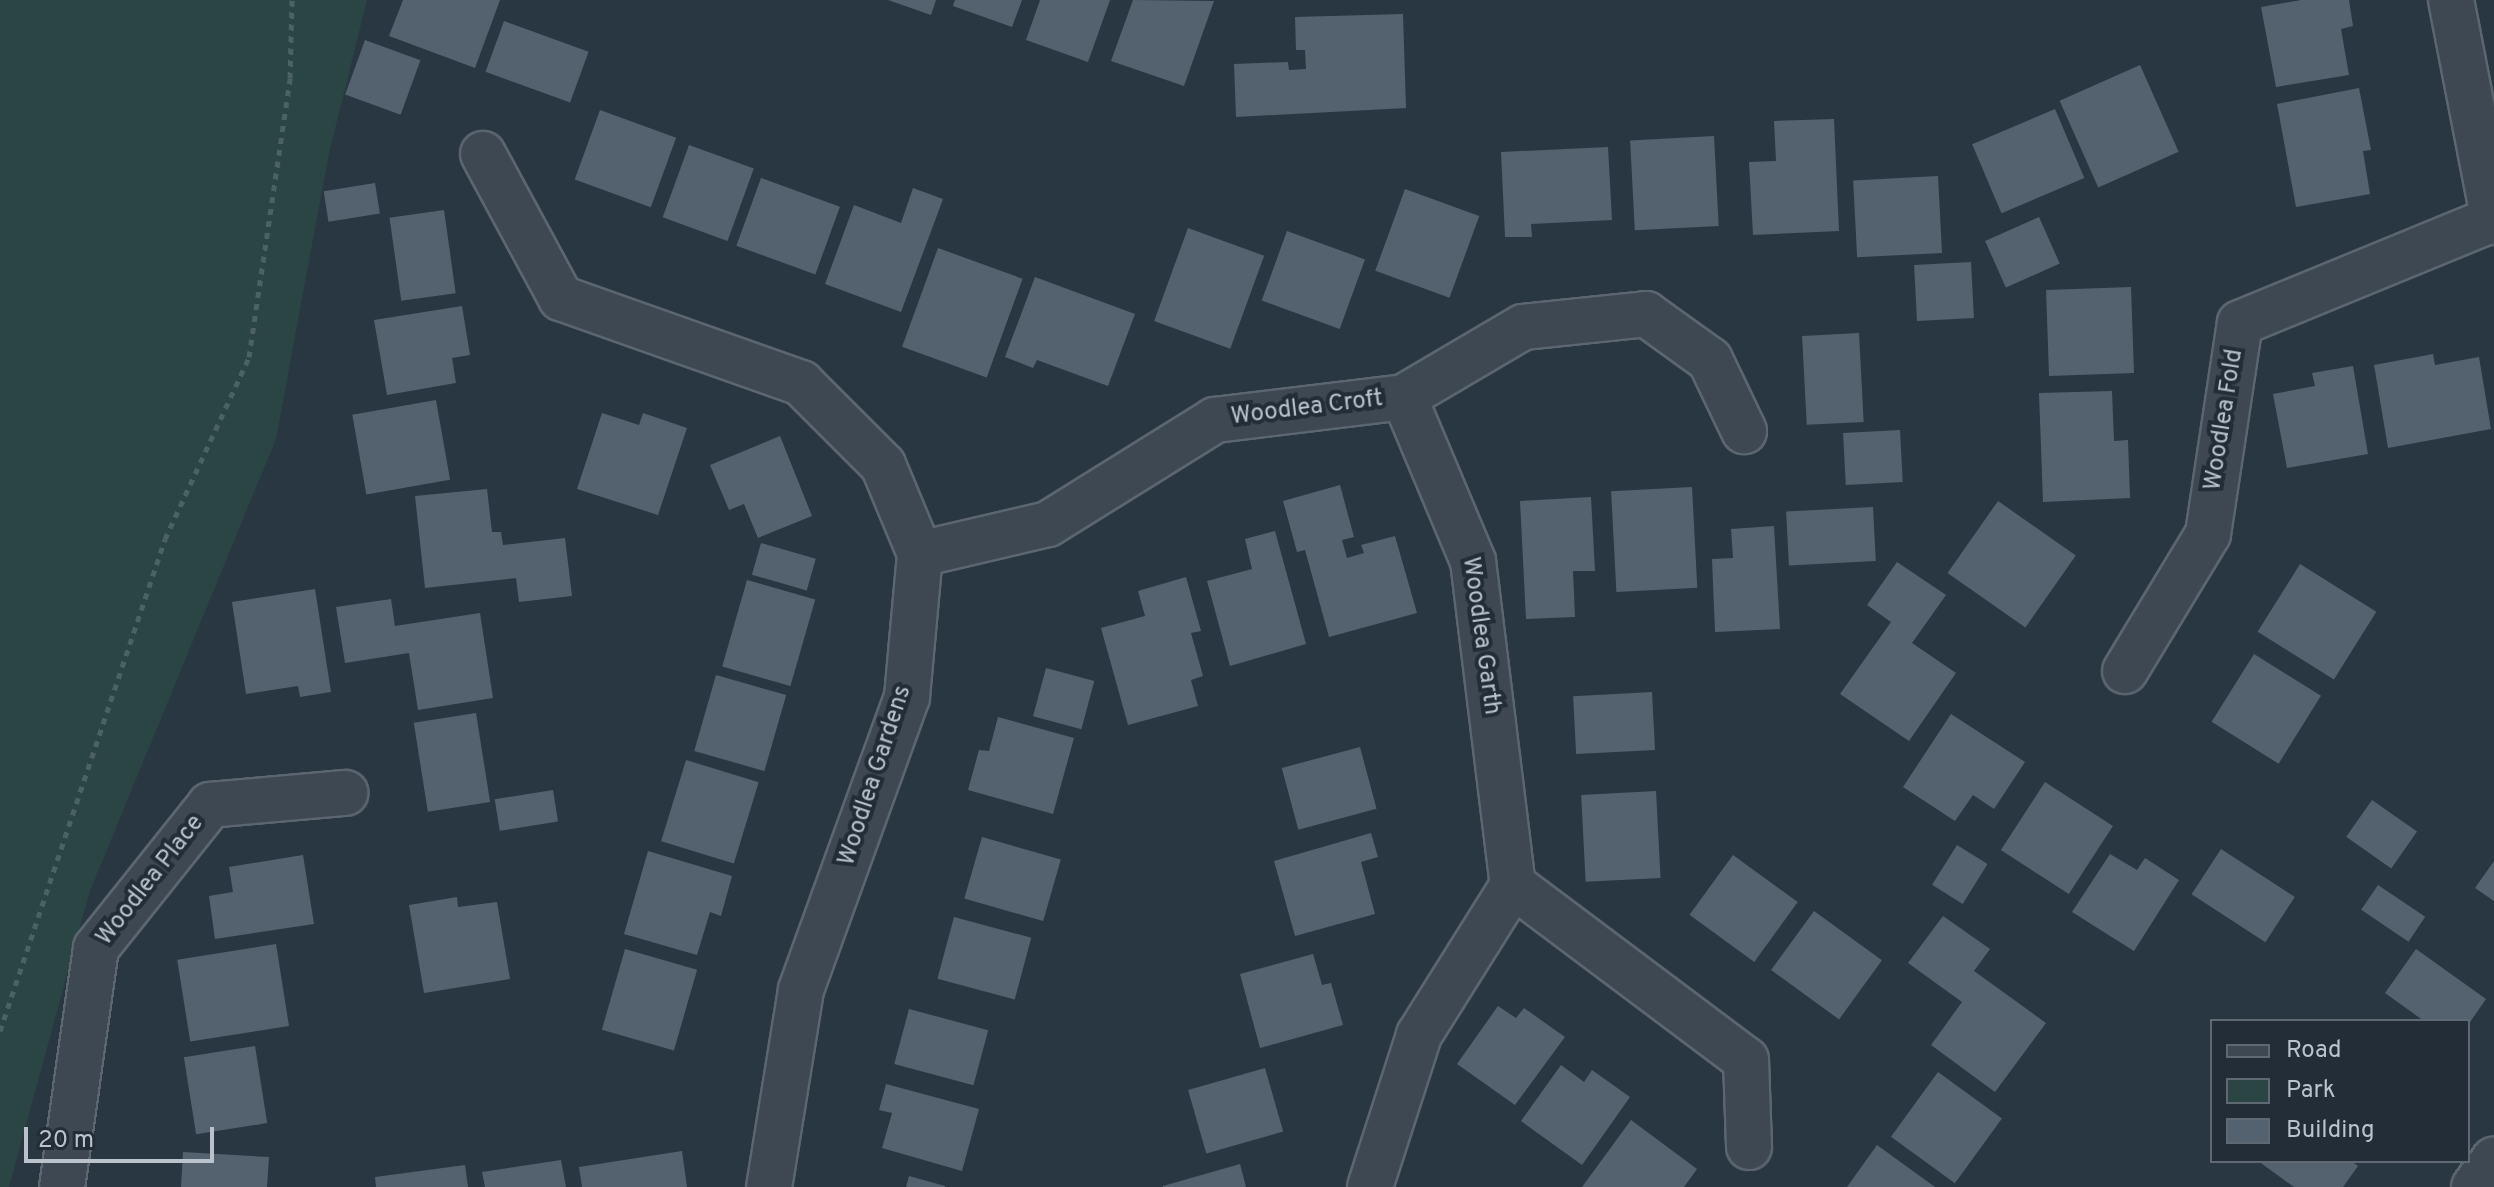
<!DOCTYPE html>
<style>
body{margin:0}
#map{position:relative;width:2494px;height:1187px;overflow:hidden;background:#293743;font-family:Overpass,sans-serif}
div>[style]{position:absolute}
.green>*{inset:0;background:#2b4444}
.building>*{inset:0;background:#54626f;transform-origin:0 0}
.path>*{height:5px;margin-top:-2.5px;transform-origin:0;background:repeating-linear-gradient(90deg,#4b6162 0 6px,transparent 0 12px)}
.roads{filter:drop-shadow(2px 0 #5b6670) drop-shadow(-2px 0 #5b6670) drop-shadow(0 2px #5b6670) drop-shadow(0 -2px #5b6670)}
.street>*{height:44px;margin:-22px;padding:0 22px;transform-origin:22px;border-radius:22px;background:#3d4853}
span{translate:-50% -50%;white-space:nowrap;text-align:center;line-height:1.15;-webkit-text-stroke:8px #222d38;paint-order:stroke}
.street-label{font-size:24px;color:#bac3cc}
.legend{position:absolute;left:2210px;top:1019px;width:260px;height:144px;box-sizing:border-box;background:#222d38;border:2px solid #5f6973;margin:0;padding:10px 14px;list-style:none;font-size:24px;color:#bac3cc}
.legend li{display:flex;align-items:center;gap:16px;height:40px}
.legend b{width:40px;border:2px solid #5f6973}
.scale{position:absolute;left:24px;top:1127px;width:190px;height:36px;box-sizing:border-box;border:4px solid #bac3cc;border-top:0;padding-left:10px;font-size:24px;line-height:28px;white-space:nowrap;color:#bac3cc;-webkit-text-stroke:6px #222d38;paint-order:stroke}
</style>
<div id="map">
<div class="green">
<div style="clip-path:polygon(0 0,367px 0,329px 153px,276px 439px,90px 891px,9px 1187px,0 1187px)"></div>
</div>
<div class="building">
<div style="clip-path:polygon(403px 0,500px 0,475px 68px,389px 36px)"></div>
<div style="clip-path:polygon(888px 0,936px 0,931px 15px)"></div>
<div style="clip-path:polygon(955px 0,1022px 0,1012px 27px,953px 6px)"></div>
<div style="clip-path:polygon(1040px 0,1110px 0,1088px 62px,1026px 40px)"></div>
<div style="clip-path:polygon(1133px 0,1214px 1px,1184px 86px,1111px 61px)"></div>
<div style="clip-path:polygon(2301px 0,2349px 0,2353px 26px,2341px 29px,2349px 75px,2276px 87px,2261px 7px)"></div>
<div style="clip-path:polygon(1403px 14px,1406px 108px,1236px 117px,1234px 64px,1288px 62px,1289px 70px,1306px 69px,1305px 50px,1296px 50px,1295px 17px)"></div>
<div style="left:504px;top:21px;width:90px;height:54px;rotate:20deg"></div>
<div style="left:365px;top:40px;width:59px;height:58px;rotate:20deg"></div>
<div style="left:2140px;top:65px;width:95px;height:88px;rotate:66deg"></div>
<div style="clip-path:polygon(2359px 88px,2371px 150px,2363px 151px,2370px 194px,2296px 207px,2277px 104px)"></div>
<div style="left:2055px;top:109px;width:75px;height:90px;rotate:67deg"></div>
<div style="left:600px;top:110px;width:81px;height:74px;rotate:20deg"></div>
<div style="clip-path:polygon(1834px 119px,1839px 231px,1753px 235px,1749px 162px,1776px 161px,1774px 121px)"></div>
<div style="left:1714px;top:136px;width:90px;height:84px;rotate:87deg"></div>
<div style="left:689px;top:145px;width:69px;height:77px;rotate:20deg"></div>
<div style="clip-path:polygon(1608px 147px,1612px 220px,1531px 224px,1532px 237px,1505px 237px,1501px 152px)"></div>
<div style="left:1938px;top:176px;width:77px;height:85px;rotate:87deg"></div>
<div style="left:761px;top:178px;width:84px;height:72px;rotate:20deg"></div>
<div style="left:375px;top:183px;width:31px;height:52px;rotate:81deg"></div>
<div style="clip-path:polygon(913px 188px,943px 199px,901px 312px,825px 284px,854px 205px,901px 223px)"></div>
<div style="left:1405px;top:189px;width:79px;height:87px;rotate:20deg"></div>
<div style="left:444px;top:210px;width:84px;height:55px;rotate:82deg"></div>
<div style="left:2039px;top:217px;width:51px;height:59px;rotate:66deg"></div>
<div style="left:1188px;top:228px;width:81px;height:99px;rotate:20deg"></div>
<div style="left:1287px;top:231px;width:83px;height:74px;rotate:20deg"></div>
<div style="left:938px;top:248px;width:90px;height:105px;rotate:20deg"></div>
<div style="left:1971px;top:262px;width:56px;height:57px;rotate:87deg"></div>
<div style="clip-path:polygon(1035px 277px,1135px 314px,1108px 386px,1037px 360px,1033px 368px,1005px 357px)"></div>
<div style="left:2131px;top:287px;width:86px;height:85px;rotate:88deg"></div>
<div style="clip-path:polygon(462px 306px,470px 355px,452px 358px,456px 383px,387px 395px,374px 320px)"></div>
<div style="left:1859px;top:333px;width:89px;height:57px;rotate:87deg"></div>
<div style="clip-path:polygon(2433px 354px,2435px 365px,2479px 357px,2491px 429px,2388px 448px,2374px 365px)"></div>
<div style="clip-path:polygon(2353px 366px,2368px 454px,2287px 468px,2273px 394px,2315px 386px,2312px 373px)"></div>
<div style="clip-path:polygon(2112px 391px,2114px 441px,2128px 440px,2130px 498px,2043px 502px,2039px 393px)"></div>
<div style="left:436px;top:400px;width:81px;height:85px;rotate:80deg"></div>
<div style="clip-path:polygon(602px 413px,639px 425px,643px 413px,687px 428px,658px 515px,577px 489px)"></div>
<div style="left:1900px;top:430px;width:52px;height:57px;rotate:87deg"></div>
<div style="clip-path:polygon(780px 436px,812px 516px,758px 538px,744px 504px,729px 510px,710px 465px)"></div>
<div style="clip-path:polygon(1340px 485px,1354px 537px,1342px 540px,1347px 558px,1364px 553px,1361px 545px,1395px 536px,1417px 613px,1329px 637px,1305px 550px,1297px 552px,1283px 501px)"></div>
<div style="left:1692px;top:487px;width:101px;height:81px;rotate:87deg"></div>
<div style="clip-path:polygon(487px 489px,492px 532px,501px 532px,503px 545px,565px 538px,572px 596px,519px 602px,516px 578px,425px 588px,415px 496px)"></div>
<div style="clip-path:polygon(1591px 497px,1595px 571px,1573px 571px,1575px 617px,1526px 619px,1520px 501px)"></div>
<div style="left:1998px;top:501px;width:95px;height:88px;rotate:35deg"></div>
<div style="left:1873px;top:507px;width:54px;height:87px;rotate:87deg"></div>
<div style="clip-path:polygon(1774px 526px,1780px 629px,1715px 632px,1712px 559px,1733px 558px,1731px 529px)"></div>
<div style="clip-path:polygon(1275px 531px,1306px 644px,1230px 666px,1207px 581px,1252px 569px,1245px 539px)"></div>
<div style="left:761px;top:543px;width:57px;height:33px;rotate:16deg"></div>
<div style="clip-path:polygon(1897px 562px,1946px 595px,1912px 643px,1956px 673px,1909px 741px,1840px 694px,1891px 622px,1867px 605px)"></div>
<div style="left:2300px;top:564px;width:90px;height:80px;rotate:32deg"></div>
<div style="clip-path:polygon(1186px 577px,1201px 631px,1191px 633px,1203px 676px,1191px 680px,1198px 706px,1128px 725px,1101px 628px,1145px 616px,1138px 591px)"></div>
<div style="left:747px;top:580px;width:71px;height:90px;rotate:16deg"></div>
<div style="clip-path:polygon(315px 589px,331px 692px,300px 697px,298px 686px,246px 694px,232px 602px)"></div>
<div style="clip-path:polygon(391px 599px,395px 626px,480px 613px,493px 698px,418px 710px,409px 653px,345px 663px,336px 607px)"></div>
<div style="left:2254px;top:654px;width:79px;height:80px;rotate:32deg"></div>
<div style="left:1046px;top:668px;width:50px;height:50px;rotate:15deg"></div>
<div style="left:716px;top:675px;width:73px;height:79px;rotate:16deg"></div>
<div style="left:1652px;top:692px;width:58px;height:79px;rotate:87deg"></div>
<div style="left:476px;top:713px;width:90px;height:63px;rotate:81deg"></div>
<div style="clip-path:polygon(1951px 714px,2025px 762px,1994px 809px,1973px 795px,1955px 821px,1903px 787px)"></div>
<div style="clip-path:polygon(998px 717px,1074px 738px,1053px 814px,968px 790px,979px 750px,989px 751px)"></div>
<div style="left:1360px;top:747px;width:64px;height:81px;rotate:75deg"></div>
<div style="left:686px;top:760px;width:76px;height:85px;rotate:17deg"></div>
<div style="left:2045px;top:782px;width:81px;height:81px;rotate:33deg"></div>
<div style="left:553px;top:790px;width:32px;height:59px;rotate:81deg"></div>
<div style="left:1656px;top:791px;width:87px;height:75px;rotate:87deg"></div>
<div style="left:2372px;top:800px;width:55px;height:45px;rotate:35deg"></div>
<div style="clip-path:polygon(1371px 833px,1378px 857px,1361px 862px,1375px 914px,1295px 936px,1274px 861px)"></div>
<div style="left:982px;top:837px;width:82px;height:64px;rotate:16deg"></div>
<div style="left:1957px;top:845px;width:36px;height:47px;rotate:32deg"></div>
<div style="left:2221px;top:849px;width:88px;height:54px;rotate:33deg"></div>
<div style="clip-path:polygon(648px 851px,732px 876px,721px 916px,710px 912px,697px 955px,624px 934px)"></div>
<div style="clip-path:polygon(2110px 854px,2137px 870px,2145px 858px,2179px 880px,2134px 951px,2072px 912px)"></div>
<div style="clip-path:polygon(303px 855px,314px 924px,215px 939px,209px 896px,233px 892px,229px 867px)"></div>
<div style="left:1733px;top:855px;width:80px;height:74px;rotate:36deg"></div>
<div style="clip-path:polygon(2494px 861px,2494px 901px,2475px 888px)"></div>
<div style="left:2378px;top:885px;width:57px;height:30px;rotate:34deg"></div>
<div style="clip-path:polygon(457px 897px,458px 907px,497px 902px,510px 979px,424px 993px,409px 905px)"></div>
<div style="left:1814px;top:911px;width:84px;height:73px;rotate:36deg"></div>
<div style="clip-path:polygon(1943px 916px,1990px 949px,1974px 971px,2046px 1023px,1995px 1092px,1931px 1045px,1962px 1002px,1908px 963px)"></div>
<div style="left:954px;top:917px;width:80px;height:64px;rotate:15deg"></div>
<div style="left:276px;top:944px;width:83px;height:100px;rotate:81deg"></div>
<div style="left:625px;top:949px;width:75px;height:84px;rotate:16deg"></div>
<div style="clip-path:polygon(2416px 949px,2486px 999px,2468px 1025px,2424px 1021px,2385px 993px)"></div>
<div style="clip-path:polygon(1313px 954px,1322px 985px,1331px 983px,1343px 1025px,1260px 1048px,1240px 974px)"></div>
<div style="clip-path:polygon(1498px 1006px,1516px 1018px,1524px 1008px,1565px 1037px,1515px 1105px,1457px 1064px)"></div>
<div style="left:909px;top:1009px;width:82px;height:57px;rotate:15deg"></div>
<div style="left:255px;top:1046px;width:78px;height:72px;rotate:81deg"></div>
<div style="clip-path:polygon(1561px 1065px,1584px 1082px,1592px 1070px,1630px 1097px,1582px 1165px,1521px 1121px)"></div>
<div style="left:1265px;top:1068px;width:66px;height:80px;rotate:74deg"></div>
<div style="left:1938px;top:1072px;width:79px;height:80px;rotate:36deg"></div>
<div style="clip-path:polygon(886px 1084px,979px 1109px,962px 1171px,882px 1148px,892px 1113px,879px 1110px)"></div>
<div style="clip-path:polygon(1631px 1120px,1697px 1169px,1684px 1187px,1582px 1187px)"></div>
<div style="clip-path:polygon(1877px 1145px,1935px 1187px,1847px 1187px)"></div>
<div style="clip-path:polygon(682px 1151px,687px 1187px,582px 1187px,579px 1167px)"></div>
<div style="clip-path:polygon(183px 1152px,269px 1157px,267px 1187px,181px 1187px)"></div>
<div style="clip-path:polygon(561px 1160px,566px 1187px,485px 1187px,482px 1172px)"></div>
<div style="clip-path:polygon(2258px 1161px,2351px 1161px,2358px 1166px,2343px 1187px,2294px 1187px)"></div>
<div style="clip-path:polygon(1240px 1164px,1246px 1187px,1163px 1187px,1163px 1186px)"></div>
<div style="clip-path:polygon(465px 1165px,468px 1187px,376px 1187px,375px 1177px)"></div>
<div style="clip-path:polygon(909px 1176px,945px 1186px,945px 1187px,906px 1187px)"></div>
</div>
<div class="path">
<div style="left:0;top:1031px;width:519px;rotate:-71.46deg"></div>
<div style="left:165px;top:539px;width:200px;rotate:-65.2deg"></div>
<div style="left:249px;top:357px;width:282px;rotate:-81.6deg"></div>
<div style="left:290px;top:78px;width:78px;rotate:-88.5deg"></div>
</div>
<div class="roads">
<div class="street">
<div style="left:2451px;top:0;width:226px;rotate:79deg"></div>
<div style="left:483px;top:154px;width:164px;rotate:61.6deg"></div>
<div style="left:561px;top:298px;width:255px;rotate:19.5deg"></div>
<div style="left:801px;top:383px;width:116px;rotate:45deg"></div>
<div style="left:883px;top:465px;width:96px;rotate:67.4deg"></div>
<div style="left:920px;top:554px;width:144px;rotate:95.2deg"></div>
<div style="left:907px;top:697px;width:312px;rotate:109.9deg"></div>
<div style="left:801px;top:990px;width:200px;rotate:99.2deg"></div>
<div style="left:1404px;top:397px;width:178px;rotate:67.2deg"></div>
<div style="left:1473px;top:561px;width:326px;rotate:83deg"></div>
<div style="left:1513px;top:885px;width:291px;rotate:36.9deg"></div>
<div style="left:1746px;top:1060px;width:87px;rotate:88deg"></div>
<div style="left:920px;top:554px;width:131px;rotate:-13.2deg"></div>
<div style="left:1048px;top:524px;width:197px;rotate:-31.9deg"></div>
<div style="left:1215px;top:420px;width:190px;rotate:-6.9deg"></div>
<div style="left:1404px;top:397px;width:138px;rotate:-30.5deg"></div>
<div style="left:1523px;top:327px;width:124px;rotate:-6deg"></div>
<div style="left:1646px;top:314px;width:79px;rotate:35.7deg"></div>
<div style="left:1710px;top:360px;width:79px;rotate:64.4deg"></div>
<div style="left:2125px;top:671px;width:160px;rotate:-58.8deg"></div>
<div style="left:2208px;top:534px;width:213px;rotate:-81.4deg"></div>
<div style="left:2240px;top:323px;width:274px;rotate:-22.3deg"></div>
<div style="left:62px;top:1187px;width:241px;rotate:-81.9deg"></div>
<div style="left:96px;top:948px;width:183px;rotate:-51.4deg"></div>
<div style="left:210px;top:805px;width:136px;rotate:-5.1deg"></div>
<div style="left:1370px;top:1187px;width:160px;rotate:-72.1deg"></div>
<div style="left:1419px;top:1035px;width:177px;rotate:-57.9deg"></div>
<div style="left:2474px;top:1187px;width:34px;rotate:-54deg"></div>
</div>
</div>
<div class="street-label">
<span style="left:1307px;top:409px;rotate:-7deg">Woodlea Croft</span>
<span style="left:2225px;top:420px;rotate:-81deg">Woodlea Fold</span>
<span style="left:1480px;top:636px;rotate:82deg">Woodlea Garth</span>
<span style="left:876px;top:776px;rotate:-72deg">Woodlea Gardens</span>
<span style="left:151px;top:881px;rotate:-52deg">Woodlea Place</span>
</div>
<ul class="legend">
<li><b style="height:10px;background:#3d4853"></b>Road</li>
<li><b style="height:22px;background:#2b4444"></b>Park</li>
<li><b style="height:22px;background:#54626f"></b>Building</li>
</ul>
<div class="scale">20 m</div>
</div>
